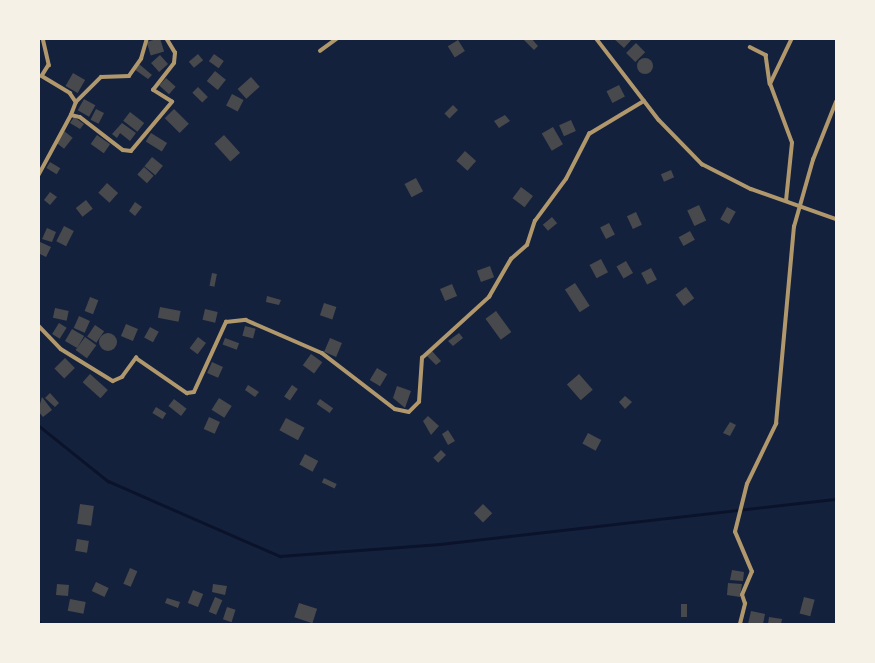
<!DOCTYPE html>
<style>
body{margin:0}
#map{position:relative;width:875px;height:663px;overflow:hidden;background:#14213d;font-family:Montserrat,sans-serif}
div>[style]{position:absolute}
.stream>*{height:2.5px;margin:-1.25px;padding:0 1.25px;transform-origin:1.25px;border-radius:1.25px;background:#0b132b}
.building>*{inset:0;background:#48494c;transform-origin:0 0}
.round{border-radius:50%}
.minor>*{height:3.5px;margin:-1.75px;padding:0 1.75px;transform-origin:1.75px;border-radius:1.75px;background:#b1986c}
span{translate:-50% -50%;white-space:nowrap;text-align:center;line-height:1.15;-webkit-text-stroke:7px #f6f1e7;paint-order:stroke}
.frame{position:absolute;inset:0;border:40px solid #f6f1e7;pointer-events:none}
</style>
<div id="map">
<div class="stream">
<div style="left:38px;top:425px;width:90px;rotate:38.7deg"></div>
<div style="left:108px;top:481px;width:188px;rotate:23.6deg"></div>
<div style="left:280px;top:556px;width:160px;rotate:-4.3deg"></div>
<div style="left:440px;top:544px;width:399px;rotate:-6.5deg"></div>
<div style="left:38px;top:620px;width:5px;rotate:53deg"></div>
</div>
<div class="building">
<div style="left:160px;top:38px;width:14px;height:14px;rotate:73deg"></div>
<div style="clip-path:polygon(522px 38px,531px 38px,538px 46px,534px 50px)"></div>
<div style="clip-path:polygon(613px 38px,633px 38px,624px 48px)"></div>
<div style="left:458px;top:40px;width:13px;height:12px;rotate:58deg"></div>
<div style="left:636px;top:43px;width:13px;height:14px;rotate:45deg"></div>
<div style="left:198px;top:54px;width:8px;height:12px;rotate:50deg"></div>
<div style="left:214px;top:54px;width:12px;height:9px;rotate:35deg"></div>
<div style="left:160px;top:55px;width:12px;height:12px;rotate:48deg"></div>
<div class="round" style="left:637px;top:58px;width:16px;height:16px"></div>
<div style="clip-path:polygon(139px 64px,152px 75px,148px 79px,134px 69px)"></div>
<div style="left:215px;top:71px;width:14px;height:13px;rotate:39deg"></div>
<div style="left:73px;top:73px;width:14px;height:15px;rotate:30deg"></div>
<div style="left:251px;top:77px;width:13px;height:18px;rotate:48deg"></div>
<div style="left:166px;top:78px;width:13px;height:10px;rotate:42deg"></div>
<div style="left:619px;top:85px;width:13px;height:14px;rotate:63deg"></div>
<div style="left:198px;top:87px;width:14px;height:8px;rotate:45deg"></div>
<div style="left:232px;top:94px;width:13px;height:13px;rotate:27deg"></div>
<div style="left:84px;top:99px;width:13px;height:13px;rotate:29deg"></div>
<div style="left:453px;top:105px;width:7px;height:12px;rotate:45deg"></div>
<div style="left:96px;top:109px;width:9px;height:12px;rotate:27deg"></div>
<div style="left:174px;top:109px;width:21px;height:13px;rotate:45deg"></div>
<div style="left:130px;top:112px;width:18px;height:11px;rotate:38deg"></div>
<div style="clip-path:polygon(505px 115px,510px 121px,499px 128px,494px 121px)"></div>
<div style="clip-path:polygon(74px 117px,84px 124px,80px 129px,70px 123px)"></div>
<div style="left:571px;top:120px;width:12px;height:13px;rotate:66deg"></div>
<div style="clip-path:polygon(122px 123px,136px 133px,130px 141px,120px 133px,117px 138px,112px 134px)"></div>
<div style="left:553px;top:127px;width:20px;height:13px;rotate:60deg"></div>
<div style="left:64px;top:131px;width:11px;height:14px;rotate:38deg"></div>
<div style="left:151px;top:133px;width:19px;height:10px;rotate:32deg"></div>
<div style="left:97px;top:135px;width:16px;height:11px;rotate:35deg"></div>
<div style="left:224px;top:135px;width:24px;height:13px;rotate:48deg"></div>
<div style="left:465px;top:151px;width:15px;height:13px;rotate:42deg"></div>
<div style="left:152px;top:157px;width:14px;height:12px;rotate:39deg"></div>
<div style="left:50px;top:162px;width:12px;height:7px;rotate:31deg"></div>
<div style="left:144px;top:167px;width:13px;height:10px;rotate:42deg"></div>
<div style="left:671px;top:170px;width:8px;height:11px;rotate:67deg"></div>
<div style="left:416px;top:178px;width:15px;height:13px;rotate:62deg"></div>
<div style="left:107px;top:183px;width:15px;height:13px;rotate:42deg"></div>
<div style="left:521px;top:187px;width:15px;height:14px;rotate:37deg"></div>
<div style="clip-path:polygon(50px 192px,57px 197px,50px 205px,44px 200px)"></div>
<div style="left:86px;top:200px;width:11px;height:13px;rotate:52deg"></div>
<div style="clip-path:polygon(135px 202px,142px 207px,135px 216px,129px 211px)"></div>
<div style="left:699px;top:205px;width:17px;height:13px;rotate:65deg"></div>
<div style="left:727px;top:207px;width:10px;height:14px;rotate:29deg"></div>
<div style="left:636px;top:212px;width:14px;height:10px;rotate:65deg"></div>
<div style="left:552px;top:217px;width:8px;height:12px;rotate:50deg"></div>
<div style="left:609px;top:223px;width:13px;height:10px;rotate:63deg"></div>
<div style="left:64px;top:226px;width:11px;height:17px;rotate:27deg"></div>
<div style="clip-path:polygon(47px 228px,56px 232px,52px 242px,42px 239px)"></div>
<div style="left:690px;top:231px;width:10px;height:13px;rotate:61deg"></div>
<div style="clip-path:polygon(38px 241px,51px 247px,46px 257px,40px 254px)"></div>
<div style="left:601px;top:259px;width:15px;height:13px;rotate:62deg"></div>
<div style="left:626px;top:261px;width:14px;height:11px;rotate:60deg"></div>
<div style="left:490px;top:266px;width:12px;height:14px;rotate:70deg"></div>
<div style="left:651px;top:268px;width:13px;height:11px;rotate:63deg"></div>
<div style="left:212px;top:273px;width:5px;height:13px;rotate:11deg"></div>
<div style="left:575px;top:283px;width:27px;height:12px;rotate:57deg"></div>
<div style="left:452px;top:284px;width:13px;height:13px;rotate:67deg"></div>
<div style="left:686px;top:287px;width:14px;height:13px;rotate:54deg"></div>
<div style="clip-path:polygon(267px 296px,281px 300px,279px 305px,266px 302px)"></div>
<div style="left:90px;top:297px;width:9px;height:15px;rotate:21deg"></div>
<div style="left:324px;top:303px;width:13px;height:13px;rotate:18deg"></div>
<div style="left:160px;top:307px;width:21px;height:11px;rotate:11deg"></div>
<div style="left:55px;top:308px;width:14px;height:10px;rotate:12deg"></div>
<div style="left:205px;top:309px;width:13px;height:11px;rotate:13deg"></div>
<div style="left:496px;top:311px;width:26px;height:13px;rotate:54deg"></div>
<div style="left:79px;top:316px;width:12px;height:13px;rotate:24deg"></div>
<div style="left:59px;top:323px;width:9px;height:13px;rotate:32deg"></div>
<div style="left:126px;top:324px;width:13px;height:13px;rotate:23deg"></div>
<div style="left:95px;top:325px;width:11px;height:14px;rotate:34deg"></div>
<div style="left:245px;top:326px;width:11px;height:10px;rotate:15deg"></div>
<div style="left:150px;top:327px;width:10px;height:12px;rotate:29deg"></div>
<div style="left:72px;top:329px;width:14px;height:14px;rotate:30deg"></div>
<div style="clip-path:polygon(459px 333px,463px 338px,453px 346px,448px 341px)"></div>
<div class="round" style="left:99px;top:333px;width:18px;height:18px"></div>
<div style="left:85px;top:337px;width:14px;height:16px;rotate:36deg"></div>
<div style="left:198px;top:337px;width:10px;height:14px;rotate:37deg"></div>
<div style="left:225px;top:338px;width:15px;height:7px;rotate:20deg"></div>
<div style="left:330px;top:338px;width:13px;height:15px;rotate:23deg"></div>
<div style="clip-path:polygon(432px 351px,441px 361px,436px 365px,427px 356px)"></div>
<div style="left:311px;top:354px;width:14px;height:14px;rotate:36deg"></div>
<div style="left:65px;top:358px;width:14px;height:15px;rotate:45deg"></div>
<div style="left:212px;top:362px;width:12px;height:12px;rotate:24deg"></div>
<div style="left:377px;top:368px;width:12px;height:14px;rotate:31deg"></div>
<div style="left:90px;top:374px;width:24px;height:11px;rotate:42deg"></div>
<div style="left:579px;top:374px;width:21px;height:16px;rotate:49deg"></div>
<div style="clip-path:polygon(248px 385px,259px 392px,255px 397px,245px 390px)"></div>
<div style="left:292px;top:385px;width:7px;height:14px;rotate:34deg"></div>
<div style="clip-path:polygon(397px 386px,411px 391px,405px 408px,393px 398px)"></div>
<div style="clip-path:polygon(50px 393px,59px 403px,55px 407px,45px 398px)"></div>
<div style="clip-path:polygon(625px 396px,632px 402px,625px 409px,619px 402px)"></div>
<div style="clip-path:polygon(42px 397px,52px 410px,43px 417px,38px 411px)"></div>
<div style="left:219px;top:398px;width:15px;height:14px;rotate:32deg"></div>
<div style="left:174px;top:399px;width:16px;height:9px;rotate:38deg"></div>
<div style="left:320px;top:399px;width:16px;height:6px;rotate:35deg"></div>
<div style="left:156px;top:407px;width:12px;height:7px;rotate:31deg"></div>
<div style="clip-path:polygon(428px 416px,439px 426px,431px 435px,423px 421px)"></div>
<div style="left:209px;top:417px;width:12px;height:13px;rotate:24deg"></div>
<div style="left:286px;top:418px;width:21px;height:14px;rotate:28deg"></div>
<div style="clip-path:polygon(730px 422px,736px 425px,730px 436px,723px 433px)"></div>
<div style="clip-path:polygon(448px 430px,455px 441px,448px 445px,442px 434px)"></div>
<div style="left:588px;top:433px;width:15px;height:12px;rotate:28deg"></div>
<div style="left:441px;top:450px;width:7px;height:11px;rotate:45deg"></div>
<div style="left:305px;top:454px;width:15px;height:12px;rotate:28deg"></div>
<div style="left:324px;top:478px;width:14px;height:5px;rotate:25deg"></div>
<div style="left:80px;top:504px;width:14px;height:20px;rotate:8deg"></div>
<div style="left:483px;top:504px;width:13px;height:13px;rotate:45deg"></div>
<div style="left:77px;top:539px;width:12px;height:12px;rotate:9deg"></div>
<div style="left:130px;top:568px;width:8px;height:17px;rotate:23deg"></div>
<div style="clip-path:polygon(732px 570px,744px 572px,743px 581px,730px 580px)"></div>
<div style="left:96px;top:582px;width:14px;height:10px;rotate:25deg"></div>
<div style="clip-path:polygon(728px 583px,742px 584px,740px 597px,727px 595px)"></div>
<div style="left:57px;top:584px;width:12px;height:11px;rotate:5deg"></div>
<div style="clip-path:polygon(213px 584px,227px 586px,225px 595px,212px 592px)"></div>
<div style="left:193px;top:590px;width:11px;height:14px;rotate:22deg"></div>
<div style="left:215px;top:597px;width:8px;height:16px;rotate:23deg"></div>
<div style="left:804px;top:597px;width:11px;height:17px;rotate:15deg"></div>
<div style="clip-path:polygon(167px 598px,180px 602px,178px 608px,165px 603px)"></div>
<div style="left:70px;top:599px;width:16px;height:12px;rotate:11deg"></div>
<div style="left:299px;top:603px;width:19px;height:15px;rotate:18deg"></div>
<div style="left:681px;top:604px;width:6px;height:13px"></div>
<div style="left:227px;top:607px;width:9px;height:13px;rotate:18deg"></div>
<div style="clip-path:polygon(751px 611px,765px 614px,763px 624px,748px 624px)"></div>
<div style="clip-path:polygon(769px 617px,782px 619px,781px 624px,768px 624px)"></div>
</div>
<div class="minor">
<div style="left:43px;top:38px;width:28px;rotate:77deg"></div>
<div style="left:49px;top:65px;width:13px;rotate:122deg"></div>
<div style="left:42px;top:76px;width:33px;rotate:31deg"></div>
<div style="left:70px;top:93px;width:11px;rotate:56deg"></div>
<div style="left:76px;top:102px;width:35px;rotate:-45deg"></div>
<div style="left:101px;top:77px;width:28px;rotate:-2deg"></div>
<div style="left:129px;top:76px;width:21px;rotate:-55deg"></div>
<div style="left:141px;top:59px;width:22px;rotate:-74deg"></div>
<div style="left:596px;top:38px;width:103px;rotate:52.5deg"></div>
<div style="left:659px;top:120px;width:62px;rotate:45.7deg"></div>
<div style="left:702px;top:164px;width:55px;rotate:27deg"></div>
<div style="left:751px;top:189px;width:90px;rotate:19.4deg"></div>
<div style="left:750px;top:47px;width:18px;rotate:27deg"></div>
<div style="left:766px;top:55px;width:29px;rotate:82deg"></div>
<div style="left:320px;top:51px;width:22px;rotate:-36deg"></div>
<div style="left:71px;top:115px;width:14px;rotate:-69deg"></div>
<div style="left:38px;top:176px;width:69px;rotate:-61.6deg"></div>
<div style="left:71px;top:115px;width:9px;rotate:13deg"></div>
<div style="left:80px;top:117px;width:54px;rotate:37.5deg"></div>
<div style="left:123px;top:150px;width:8px;rotate:7deg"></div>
<div style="left:131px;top:151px;width:64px;rotate:-50.1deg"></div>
<div style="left:172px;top:102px;width:22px;rotate:-148deg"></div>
<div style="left:153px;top:90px;width:34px;rotate:-52deg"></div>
<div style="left:174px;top:63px;width:10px;rotate:-84deg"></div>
<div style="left:175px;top:53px;width:17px;rotate:-121deg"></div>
<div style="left:786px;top:201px;width:58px;rotate:-84.1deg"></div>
<div style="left:792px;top:143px;width:63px;rotate:-110.4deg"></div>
<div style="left:770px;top:84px;width:51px;rotate:-64.4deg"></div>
<div style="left:38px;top:325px;width:33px;rotate:46deg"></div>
<div style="left:61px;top:349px;width:61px;rotate:31.6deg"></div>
<div style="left:113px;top:381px;width:10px;rotate:-24deg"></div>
<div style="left:122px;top:377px;width:24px;rotate:-54deg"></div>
<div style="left:136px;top:358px;width:62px;rotate:34.5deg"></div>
<div style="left:187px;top:393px;width:7px;rotate:-8deg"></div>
<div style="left:194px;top:392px;width:77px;rotate:-65.4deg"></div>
<div style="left:226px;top:322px;width:20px;rotate:-6deg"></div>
<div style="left:246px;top:320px;width:83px;rotate:23.5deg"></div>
<div style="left:322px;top:353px;width:92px;rotate:37.5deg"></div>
<div style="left:395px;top:409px;width:14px;rotate:12deg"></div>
<div style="left:409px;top:412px;width:14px;rotate:-45deg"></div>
<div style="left:419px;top:402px;width:44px;rotate:-86.1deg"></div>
<div style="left:422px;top:358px;width:91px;rotate:-42.3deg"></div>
<div style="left:489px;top:297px;width:44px;rotate:-59.9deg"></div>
<div style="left:511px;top:259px;width:21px;rotate:-41deg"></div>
<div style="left:527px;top:245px;width:25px;rotate:-72deg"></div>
<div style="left:535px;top:221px;width:52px;rotate:-53.6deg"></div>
<div style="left:566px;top:179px;width:51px;rotate:-62.9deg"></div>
<div style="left:589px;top:134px;width:64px;rotate:-31deg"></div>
<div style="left:740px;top:624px;width:21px;rotate:-76deg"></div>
<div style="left:745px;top:604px;width:9px;rotate:-108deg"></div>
<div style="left:742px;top:595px;width:25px;rotate:-67deg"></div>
<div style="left:752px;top:572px;width:43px;rotate:-113deg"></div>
<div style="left:735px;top:532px;width:49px;rotate:-76deg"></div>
<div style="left:747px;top:484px;width:67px;rotate:-64.2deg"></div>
<div style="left:776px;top:424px;width:198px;rotate:-84.8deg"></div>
<div style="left:794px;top:227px;width:70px;rotate:-74.2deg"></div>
<div style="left:813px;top:160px;width:62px;rotate:-68.4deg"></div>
</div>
<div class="frame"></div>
</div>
